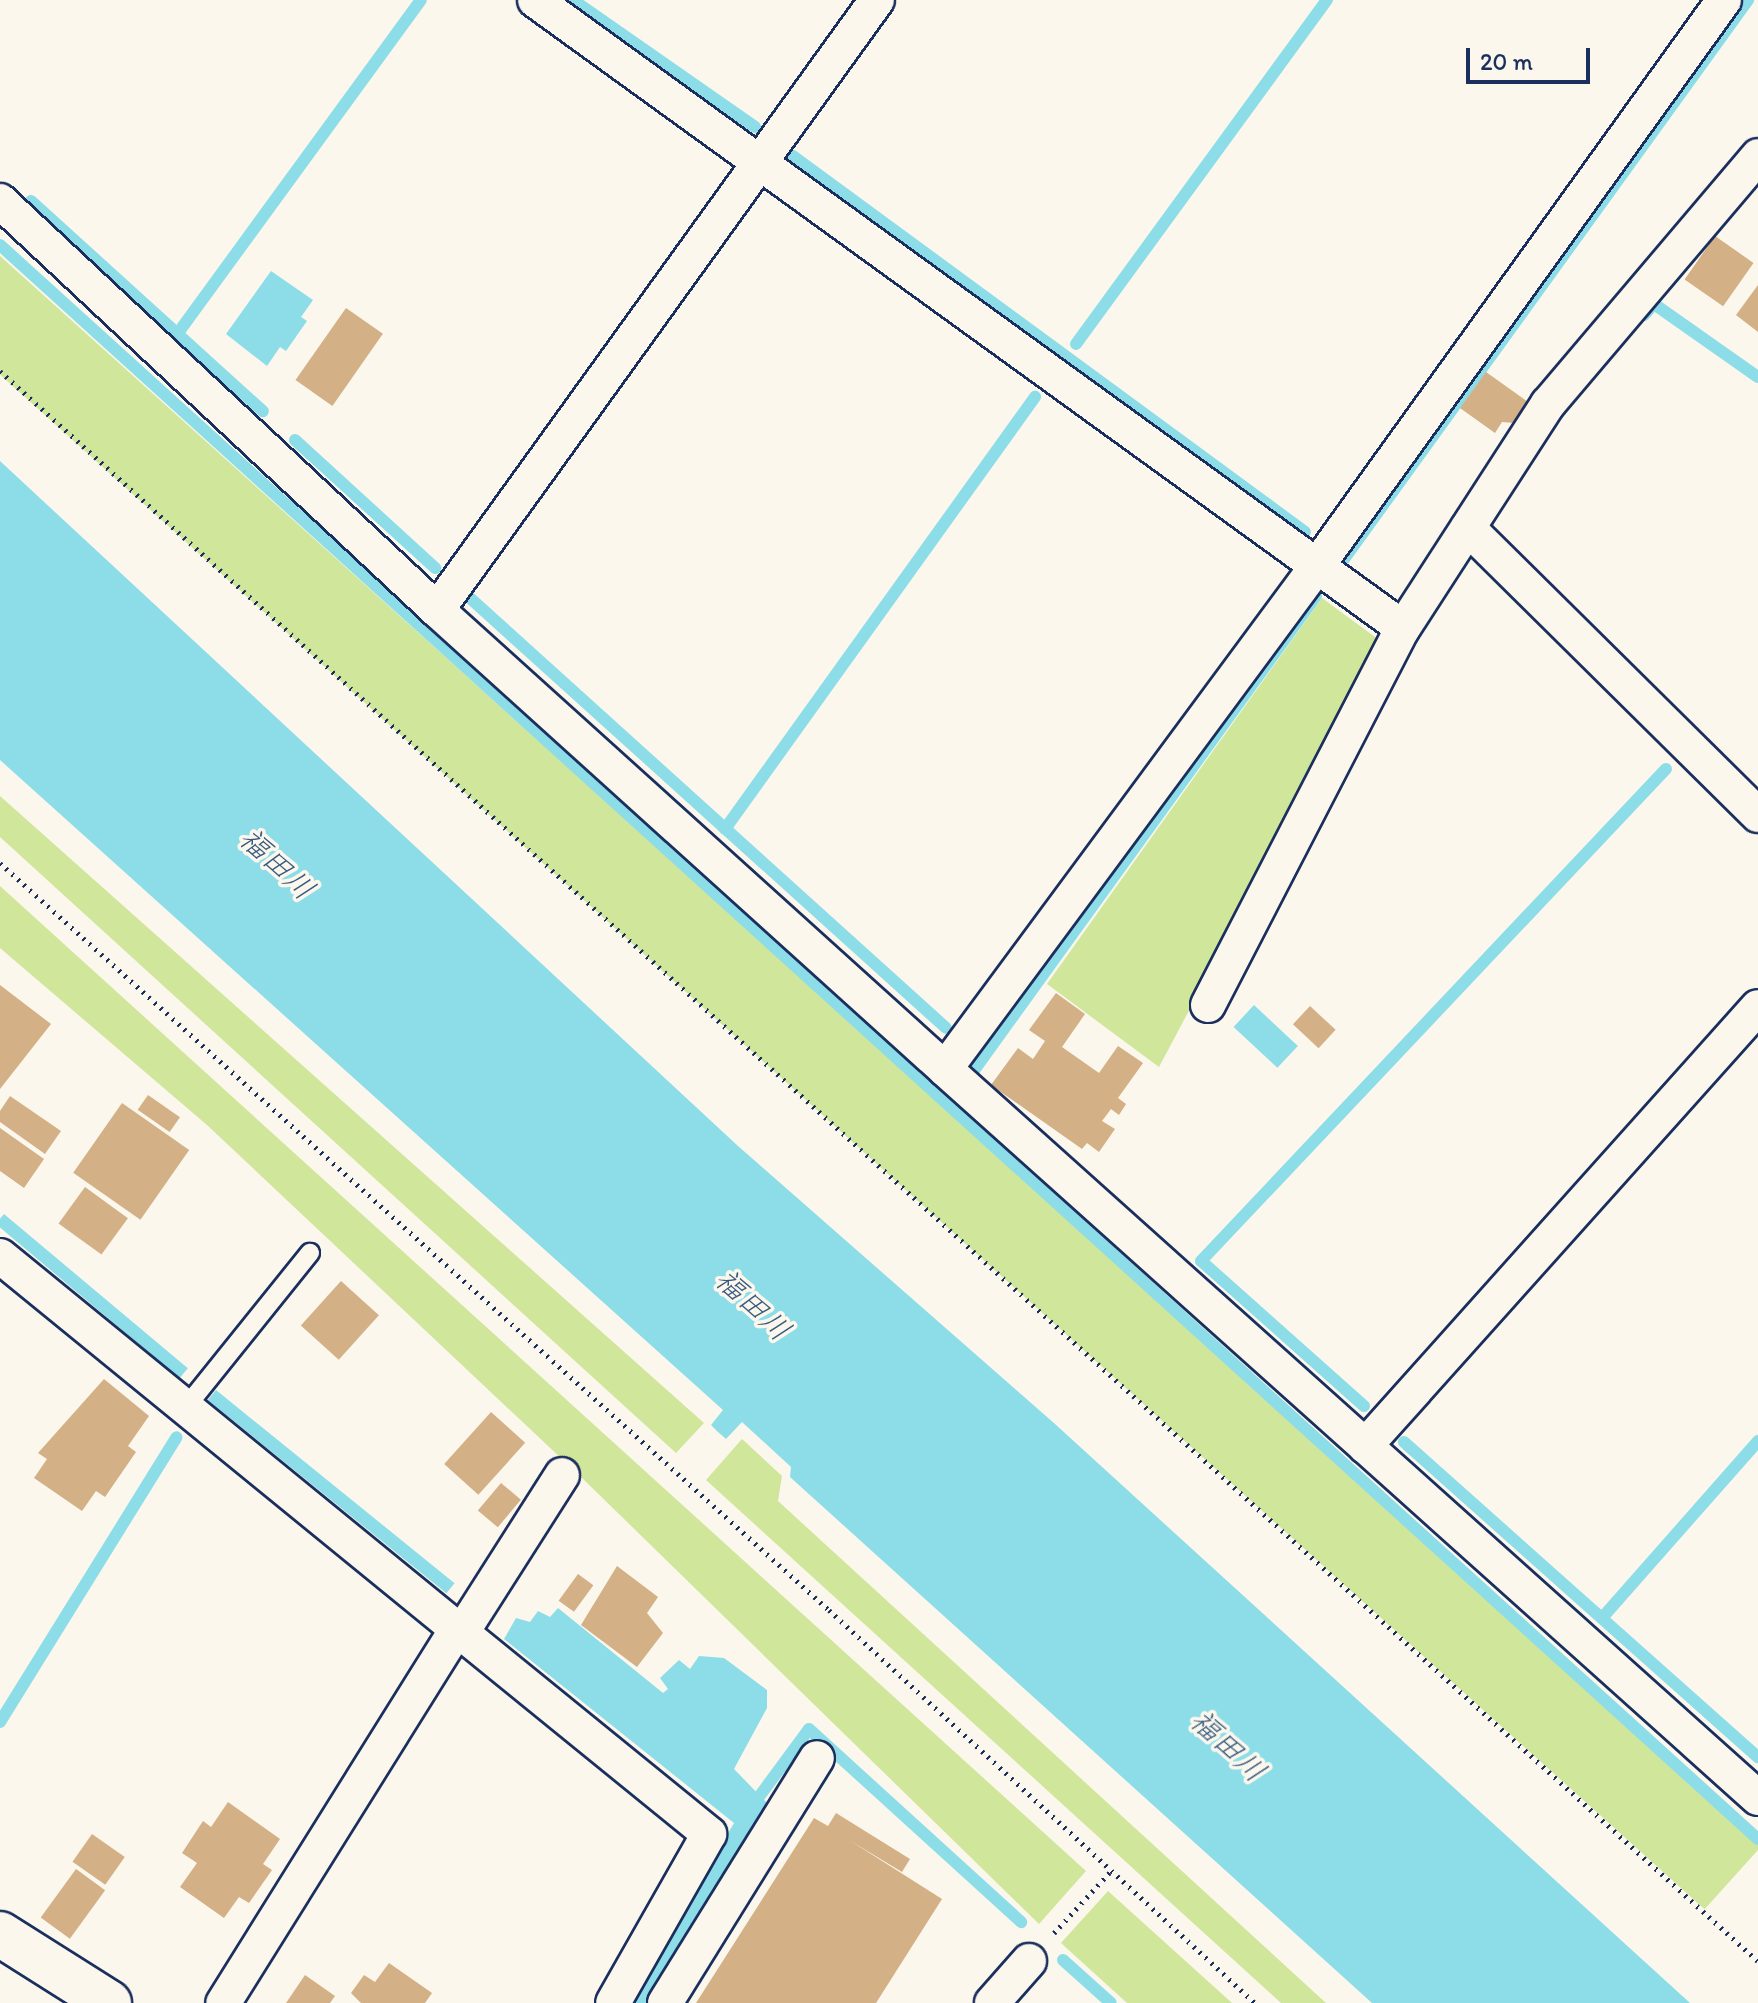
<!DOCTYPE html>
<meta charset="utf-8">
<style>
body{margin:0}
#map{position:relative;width:1758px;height:2003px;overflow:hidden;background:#fbf7ec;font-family:Itim,"Klee One",sans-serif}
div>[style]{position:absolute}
.green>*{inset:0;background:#d0e69b;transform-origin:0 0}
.water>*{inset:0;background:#8ddde8;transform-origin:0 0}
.stream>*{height:12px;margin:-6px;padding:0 6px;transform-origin:6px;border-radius:6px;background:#8ddde8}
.building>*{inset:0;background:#d3b085;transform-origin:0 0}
.path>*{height:5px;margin-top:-2.5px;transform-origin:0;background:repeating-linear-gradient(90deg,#1b2f5e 0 2px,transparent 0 8px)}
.roads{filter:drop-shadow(2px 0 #1b2f5e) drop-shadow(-2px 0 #1b2f5e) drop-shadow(0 2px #1b2f5e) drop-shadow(0 -2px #1b2f5e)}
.service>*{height:18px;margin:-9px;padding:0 9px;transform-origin:9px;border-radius:9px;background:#fbf7ec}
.minor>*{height:34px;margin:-17px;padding:0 17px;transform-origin:17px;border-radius:17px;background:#fbf7ec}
.tertiary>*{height:44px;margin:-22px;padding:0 22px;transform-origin:22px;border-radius:22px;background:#fbf7ec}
span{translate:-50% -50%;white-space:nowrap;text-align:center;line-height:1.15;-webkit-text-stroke:7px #fbf7ec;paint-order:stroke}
.water-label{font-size:30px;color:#385a80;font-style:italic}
.scale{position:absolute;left:1466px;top:48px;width:124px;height:36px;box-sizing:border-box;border:4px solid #1b2f5e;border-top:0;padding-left:10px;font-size:24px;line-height:28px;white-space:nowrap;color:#1b2f5e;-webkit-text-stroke:6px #fbf7ec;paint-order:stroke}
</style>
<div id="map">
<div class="green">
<div style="left:0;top:256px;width:2373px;height:88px;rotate:42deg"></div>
<div style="clip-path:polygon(1322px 598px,1375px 637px,1378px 655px,1159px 1067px,1047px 984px)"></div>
<div style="clip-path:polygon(0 796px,704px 1423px,676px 1453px,0 837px)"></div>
<div style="clip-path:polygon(0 886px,1086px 1871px,1039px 1924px,580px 1476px,207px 1125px,0 948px)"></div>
<div style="clip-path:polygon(742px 1439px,782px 1476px,778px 1501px,1326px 2003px,1281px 2003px,706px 1480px)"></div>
<div style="clip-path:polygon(1108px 1891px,1232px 2003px,1127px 2003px,1061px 1943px)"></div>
</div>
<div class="water">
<div style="clip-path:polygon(271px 271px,313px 300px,301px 317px,307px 321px,286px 351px,280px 347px,267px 366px,226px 334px)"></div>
<div style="clip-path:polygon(0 461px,738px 1146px,1055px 1424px,1690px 2003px,1372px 2003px,790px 1477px,791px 1467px,742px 1422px,726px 1439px,718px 1432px,711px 1425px,723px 1410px,0 760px)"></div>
<div style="left:1254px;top:1005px;width:60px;height:30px;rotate:43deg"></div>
<div style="left:4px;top:1214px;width:240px;height:13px;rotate:40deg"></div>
<div style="left:216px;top:1390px;width:307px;height:13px;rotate:39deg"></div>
<div style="clip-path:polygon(558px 1608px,663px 1693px,668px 1689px,660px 1678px,679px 1660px,690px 1669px,699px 1656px,724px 1658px,767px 1690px,767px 1708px,734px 1769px,768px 1804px,647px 2003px,628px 2003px,734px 1823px,504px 1639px,516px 1618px,530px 1622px,538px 1611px,550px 1617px)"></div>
</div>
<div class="stream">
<div style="left:573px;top:0;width:222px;rotate:34.9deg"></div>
<div style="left:793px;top:156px;width:635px;rotate:36.29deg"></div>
<div style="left:31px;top:201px;width:313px;rotate:42.2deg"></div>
<div style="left:0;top:245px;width:2373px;rotate:42.2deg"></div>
<div style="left:1644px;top:315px;width:15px;rotate:-48deg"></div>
<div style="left:1654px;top:304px;width:127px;rotate:35.1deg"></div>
<div style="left:178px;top:333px;width:412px;rotate:-53.9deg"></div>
<div style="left:1076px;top:344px;width:426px;rotate:-53.9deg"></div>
<div style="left:295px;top:440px;width:190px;rotate:42.4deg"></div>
<div style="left:1344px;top:559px;width:690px;rotate:-54.14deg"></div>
<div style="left:470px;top:598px;width:641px;rotate:42.09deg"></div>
<div style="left:725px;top:829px;width:532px;rotate:-54.34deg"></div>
<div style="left:975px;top:1069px;width:583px;rotate:-54.21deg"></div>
<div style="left:1364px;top:1406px;width:218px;rotate:-138.3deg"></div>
<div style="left:1201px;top:1261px;width:677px;rotate:-46.62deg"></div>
<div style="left:1404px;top:1442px;width:474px;rotate:41.7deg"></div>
<div style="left:1602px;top:1618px;width:236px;rotate:-48.6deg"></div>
<div style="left:0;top:1722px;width:335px;rotate:-58.2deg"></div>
<div style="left:750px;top:1809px;width:99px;rotate:-53.6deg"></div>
<div style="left:809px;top:1729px;width:287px;rotate:42.3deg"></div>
<div style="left:1063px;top:1960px;width:64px;rotate:41.9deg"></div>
</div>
<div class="building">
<div style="left:1715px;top:236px;width:47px;height:53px;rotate:35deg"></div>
<div style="clip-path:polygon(1758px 285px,1758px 332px,1736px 315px)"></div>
<div style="left:346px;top:308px;width:45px;height:88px;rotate:35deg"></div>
<div style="clip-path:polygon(1486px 372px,1528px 402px,1514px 423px,1502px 422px,1495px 433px,1460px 408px)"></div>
<div style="clip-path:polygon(0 985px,51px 1024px,0 1089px)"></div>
<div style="clip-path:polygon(1056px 993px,1085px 1014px,1062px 1047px,1099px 1073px,1118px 1046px,1143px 1063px,1118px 1098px,1126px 1104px,1119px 1115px,1111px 1109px,1102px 1121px,1115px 1129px,1099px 1152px,1087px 1143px,1082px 1149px,991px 1085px,1018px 1048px,1033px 1059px,1045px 1041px,1029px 1030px)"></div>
<div style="left:1310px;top:1006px;width:35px;height:25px;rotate:43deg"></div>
<div style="left:148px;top:1095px;width:39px;height:18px;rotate:35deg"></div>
<div style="clip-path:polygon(10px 1096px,61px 1131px,45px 1154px,0 1122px,0 1111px)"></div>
<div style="left:122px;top:1103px;width:82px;height:85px;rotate:35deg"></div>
<div style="clip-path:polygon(0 1128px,44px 1159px,24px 1188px,0 1171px)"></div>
<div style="left:85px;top:1187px;width:53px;height:45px;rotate:36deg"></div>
<div style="left:341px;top:1281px;width:51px;height:60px;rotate:42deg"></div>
<div style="clip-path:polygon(104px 1379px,149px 1416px,128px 1446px,136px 1452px,105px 1497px,96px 1491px,82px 1511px,34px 1478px,47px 1459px,38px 1453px)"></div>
<div style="left:491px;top:1412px;width:46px;height:70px;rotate:42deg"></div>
<div style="left:501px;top:1483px;width:26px;height:36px;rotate:40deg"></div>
<div style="clip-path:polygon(617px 1566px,658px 1597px,647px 1613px,663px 1633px,637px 1667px,581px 1625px)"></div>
<div style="left:578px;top:1574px;width:19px;height:33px;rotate:36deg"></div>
<div style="clip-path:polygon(228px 1802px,280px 1839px,263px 1864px,272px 1870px,249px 1903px,239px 1897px,224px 1918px,180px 1887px,197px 1863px,182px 1853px,203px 1821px,211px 1827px)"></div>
<div style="clip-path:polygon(836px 1813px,910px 1859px,902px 1872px,849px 1840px,942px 1899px,876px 2003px,696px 2003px,814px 1818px,828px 1826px)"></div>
<div style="left:92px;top:1834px;width:40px;height:34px;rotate:35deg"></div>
<div style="left:76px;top:1869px;width:36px;height:60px;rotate:36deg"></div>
<div style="clip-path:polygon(389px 1963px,432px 1993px,425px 2003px,361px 2003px,351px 1993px,364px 1975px,375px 1982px)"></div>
<div style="clip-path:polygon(305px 1975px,335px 1996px,330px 2003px,286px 2003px)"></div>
</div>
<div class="path">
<div style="left:0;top:371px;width:2370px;rotate:42.13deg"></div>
<div style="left:0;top:863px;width:1116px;rotate:42.02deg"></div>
<div style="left:829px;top:1610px;width:580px;rotate:42.69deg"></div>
<div style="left:1054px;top:1933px;width:83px;rotate:-47.4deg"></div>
</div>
<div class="roads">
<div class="service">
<div style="left:186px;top:1407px;width:198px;rotate:-51.2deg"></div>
</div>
<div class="minor">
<div style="left:535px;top:0;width:1071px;rotate:35.89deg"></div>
<div style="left:0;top:201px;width:599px;rotate:43.1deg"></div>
<div style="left:437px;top:610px;width:685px;rotate:42.1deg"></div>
<div style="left:945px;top:1069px;width:626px;rotate:-53.51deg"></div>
<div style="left:1317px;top:566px;width:697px;rotate:-54.28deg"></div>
<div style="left:1468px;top:528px;width:408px;rotate:44.7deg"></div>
<div style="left:437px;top:610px;width:752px;rotate:-54.2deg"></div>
<div style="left:1208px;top:1005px;width:424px;rotate:-62.7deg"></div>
<div style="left:1403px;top:628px;width:267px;rotate:-57.1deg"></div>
<div style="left:1548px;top:404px;width:325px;rotate:-49.7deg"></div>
<div style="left:945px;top:1069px;width:1092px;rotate:41.88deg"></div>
<div style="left:0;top:1256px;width:590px;rotate:39.22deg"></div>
<div style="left:457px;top:1629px;width:441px;rotate:122deg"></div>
<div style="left:1365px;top:1446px;width:589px;rotate:-48.16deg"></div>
<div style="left:457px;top:1629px;width:325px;rotate:39.1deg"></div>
<div style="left:709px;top:1834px;width:194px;rotate:119.6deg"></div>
<div style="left:462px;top:1632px;width:186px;rotate:-57.5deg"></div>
<div style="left:665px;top:2003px;width:288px;rotate:-58.2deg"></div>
<div style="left:992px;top:2003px;width:56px;rotate:-48.6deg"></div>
</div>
<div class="tertiary">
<div style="left:0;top:1934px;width:129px;rotate:32.3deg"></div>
</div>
</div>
<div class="water-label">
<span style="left:277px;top:864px;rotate:43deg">福田川</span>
<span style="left:753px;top:1305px;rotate:43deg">福田川</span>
<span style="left:1228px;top:1746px;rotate:43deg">福田川</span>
</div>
<div class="scale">20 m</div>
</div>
